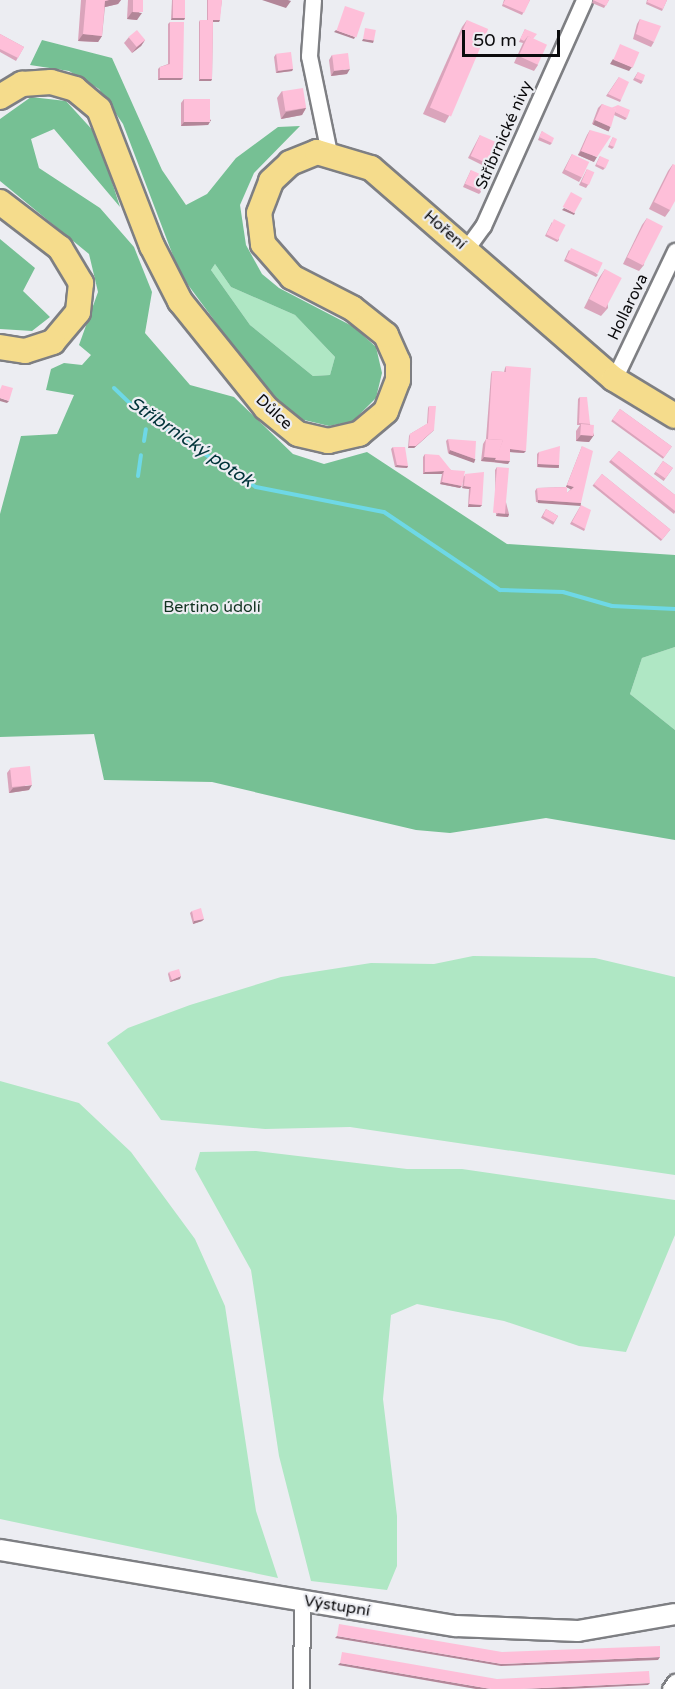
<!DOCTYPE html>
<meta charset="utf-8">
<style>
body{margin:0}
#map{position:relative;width:675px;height:1689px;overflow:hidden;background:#ecedf2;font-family:"Varela Round",sans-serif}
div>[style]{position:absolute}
.green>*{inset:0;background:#afe7c4}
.forest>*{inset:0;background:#76c094}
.stream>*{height:4px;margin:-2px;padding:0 2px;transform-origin:2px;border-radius:2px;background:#6ed8e6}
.roads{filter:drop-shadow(2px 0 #7e7f83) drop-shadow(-2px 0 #7e7f83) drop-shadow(0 2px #7e7f83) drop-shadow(0 -2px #7e7f83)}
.minor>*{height:15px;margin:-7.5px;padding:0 7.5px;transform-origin:7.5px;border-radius:7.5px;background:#fff}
.tertiary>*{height:20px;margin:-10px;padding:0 10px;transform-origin:10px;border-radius:10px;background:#fff}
.primary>*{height:24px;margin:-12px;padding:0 12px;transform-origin:12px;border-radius:12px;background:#f5dc8c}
.wall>*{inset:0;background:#daa4bb;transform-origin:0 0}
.shaded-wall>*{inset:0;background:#b28698;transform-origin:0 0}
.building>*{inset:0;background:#febfd9;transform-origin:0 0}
span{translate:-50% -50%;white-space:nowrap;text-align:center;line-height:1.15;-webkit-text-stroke:4.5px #ecedf2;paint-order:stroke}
.street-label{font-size:16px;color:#0b0b0d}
.park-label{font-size:16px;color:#113220}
.water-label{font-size:18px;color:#003339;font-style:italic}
.scale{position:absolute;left:462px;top:30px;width:98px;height:27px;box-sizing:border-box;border:3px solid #0b0b0d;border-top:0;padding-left:8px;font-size:18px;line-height:21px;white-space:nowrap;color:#0b0b0d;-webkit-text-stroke:4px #ecedf2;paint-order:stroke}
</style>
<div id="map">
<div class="green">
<div style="clip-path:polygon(215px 264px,231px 287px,295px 315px,335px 357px,330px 375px,313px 376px,250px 325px,211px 270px)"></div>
<div style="clip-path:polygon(675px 647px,675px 730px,630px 694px,642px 658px)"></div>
<div style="clip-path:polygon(473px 956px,595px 958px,675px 977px,675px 1175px,350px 1127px,265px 1129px,161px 1120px,107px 1043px,128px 1028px,190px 1005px,281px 977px,371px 963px,434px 964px)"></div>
<div style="clip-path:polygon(0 1081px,79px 1103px,131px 1152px,195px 1239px,225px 1306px,256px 1511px,278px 1578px,0 1519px)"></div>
<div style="clip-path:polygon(256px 1151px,407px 1169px,462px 1169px,675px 1200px,675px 1235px,626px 1352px,579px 1346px,504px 1321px,417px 1304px,391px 1315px,383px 1399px,397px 1516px,397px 1566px,387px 1590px,311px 1581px,279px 1456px,251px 1270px,195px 1169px,200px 1152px)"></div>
</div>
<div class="forest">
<div style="clip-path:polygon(evenodd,42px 40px,112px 58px,162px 170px,186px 205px,207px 194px,236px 158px,278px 127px,300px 126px,254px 173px,240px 205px,246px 245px,262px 274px,279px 288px,354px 327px,376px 347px,382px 373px,376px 398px,353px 421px,329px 426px,296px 418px,257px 378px,180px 274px,123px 124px,99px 89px,69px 71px,30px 65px,42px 40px,215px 264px,231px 287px,295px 315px,335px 357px,330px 375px,313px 376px,250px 325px,211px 270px,215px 264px)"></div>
<div style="clip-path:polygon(31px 97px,66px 101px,97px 135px,120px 207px,54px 129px,31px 139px,39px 168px,100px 208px,134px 247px,152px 292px,145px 333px,190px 385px,234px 397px,293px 454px,324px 464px,367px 452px,507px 544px,675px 555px,675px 647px,642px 658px,630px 694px,675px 730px,675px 840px,546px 818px,450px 833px,416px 830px,212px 782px,104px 780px,94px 734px,0 737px,0 514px,21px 436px,57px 434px,74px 395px,46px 390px,51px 369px,64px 363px,82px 365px,91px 355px,79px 345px,98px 292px,89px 254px,0 181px,0 119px)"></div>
<div style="clip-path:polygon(0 239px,35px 268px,23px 291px,50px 317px,32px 331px,0 329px)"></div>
</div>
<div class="stream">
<div style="left:114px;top:388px;width:33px;rotate:44deg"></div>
<div style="left:138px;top:411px;width:140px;rotate:32.8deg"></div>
<div style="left:256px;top:487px;width:130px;rotate:11.1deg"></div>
<div style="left:384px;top:512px;width:140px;rotate:33.9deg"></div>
<div style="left:500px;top:590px;width:63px;rotate:1.8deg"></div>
<div style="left:563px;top:592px;width:51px;rotate:15.9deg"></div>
<div style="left:612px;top:606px;width:63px;rotate:2.7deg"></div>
<div style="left:144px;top:441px;width:12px;rotate:-81deg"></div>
<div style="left:138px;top:476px;width:21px;rotate:-82deg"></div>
</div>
<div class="roads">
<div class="minor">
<div style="left:313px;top:0;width:56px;rotate:94.1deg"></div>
<div style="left:309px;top:56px;width:99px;rotate:78.3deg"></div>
<div style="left:466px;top:249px;width:29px;rotate:-54deg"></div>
<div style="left:483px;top:226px;width:248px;rotate:-65.9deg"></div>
<div style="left:614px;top:379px;width:142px;rotate:-64.5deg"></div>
<div style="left:301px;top:1689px;width:88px;rotate:-89.3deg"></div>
<div style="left:670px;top:1689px;width:9px;rotate:-54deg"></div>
</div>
<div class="tertiary">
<div style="left:0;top:1550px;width:462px;rotate:9.5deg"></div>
<div style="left:456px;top:1626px;width:122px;rotate:2.3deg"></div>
<div style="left:578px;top:1631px;width:98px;rotate:-9.9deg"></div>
</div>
<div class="primary">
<div style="left:0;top:97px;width:26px;rotate:-31deg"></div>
<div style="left:22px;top:84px;width:29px;rotate:-4deg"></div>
<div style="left:51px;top:82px;width:25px;rotate:16deg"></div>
<div style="left:75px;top:89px;width:31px;rotate:40deg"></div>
<div style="left:99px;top:109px;width:147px;rotate:68.9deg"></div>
<div style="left:152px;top:246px;width:62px;rotate:63deg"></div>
<div style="left:180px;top:301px;width:137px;rotate:51.2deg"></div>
<div style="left:266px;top:408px;width:41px;rotate:39.1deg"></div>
<div style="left:298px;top:434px;width:31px;rotate:13deg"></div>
<div style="left:328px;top:441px;width:32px;rotate:-13deg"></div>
<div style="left:359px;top:434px;width:35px;rotate:-40deg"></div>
<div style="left:386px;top:411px;width:33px;rotate:-69deg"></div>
<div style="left:398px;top:380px;width:18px;rotate:-90deg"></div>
<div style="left:398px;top:362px;width:30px;rotate:-114deg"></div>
<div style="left:386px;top:335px;width:43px;rotate:-141.5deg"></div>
<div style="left:352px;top:308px;width:68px;rotate:-152.7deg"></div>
<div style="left:292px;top:277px;width:44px;rotate:-131.3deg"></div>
<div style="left:263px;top:244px;width:31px;rotate:-97deg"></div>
<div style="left:259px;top:213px;width:34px;rotate:-69deg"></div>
<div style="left:271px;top:181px;width:26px;rotate:-43deg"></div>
<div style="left:290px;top:163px;width:29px;rotate:-22deg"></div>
<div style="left:317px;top:152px;width:56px;rotate:16.5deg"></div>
<div style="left:371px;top:168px;width:322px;rotate:41deg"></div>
<div style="left:614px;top:379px;width:71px;rotate:31.2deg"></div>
<div style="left:0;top:202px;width:76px;rotate:37.5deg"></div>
<div style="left:60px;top:248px;width:41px;rotate:59deg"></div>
<div style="left:81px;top:283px;width:29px;rotate:96deg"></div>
<div style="left:78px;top:312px;width:39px;rotate:130deg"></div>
<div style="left:53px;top:342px;width:29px;rotate:162deg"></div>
<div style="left:25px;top:351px;width:25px;rotate:-171deg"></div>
</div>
</div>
<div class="wall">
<div style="clip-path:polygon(81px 0,121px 0,118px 4px,105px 7px,102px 36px,98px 42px,78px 41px)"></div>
<div style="clip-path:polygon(128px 0,143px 0,137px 20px,127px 19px)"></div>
<div style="clip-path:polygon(172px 0,185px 0,185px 18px,184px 20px,171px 20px)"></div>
<div style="clip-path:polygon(207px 0,222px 0,219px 22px,213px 22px,212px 79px,211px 81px,199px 81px,199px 22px,200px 20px,207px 20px)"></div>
<div style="clip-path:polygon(504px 0,530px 0,522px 15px,502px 6px)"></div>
<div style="clip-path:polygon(593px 0,609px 0,604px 8px,592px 3px)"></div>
<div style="clip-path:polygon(647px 0,667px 0,662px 11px,646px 4px)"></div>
<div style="clip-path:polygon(640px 19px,654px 42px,651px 47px,633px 39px,637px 24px)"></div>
<div style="clip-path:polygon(467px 20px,449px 116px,445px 123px,423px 114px,462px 27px)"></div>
<div style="clip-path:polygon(170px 22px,181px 80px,158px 80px,158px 69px,160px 67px,168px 64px,168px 24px)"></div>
<div style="clip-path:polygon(525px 29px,533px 39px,538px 65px,534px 71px,514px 63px,523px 43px,519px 42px)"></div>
<div style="clip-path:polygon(0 34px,24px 47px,16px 61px,0 52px)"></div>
<div style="clip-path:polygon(129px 37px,145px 40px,141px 46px,132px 53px,124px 43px)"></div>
<div style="clip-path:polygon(276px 54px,293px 69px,292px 71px,276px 73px,274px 57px)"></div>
<div style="clip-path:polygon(332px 55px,347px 74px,331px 76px,329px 60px)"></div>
<div style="clip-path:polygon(638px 72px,643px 81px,641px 84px,633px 80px)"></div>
<div style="clip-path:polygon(619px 77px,621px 100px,620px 102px,606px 96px)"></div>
<div style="clip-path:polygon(282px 91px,306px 108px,302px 115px,281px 119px,277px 98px)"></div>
<div style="clip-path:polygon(184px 99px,211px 120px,208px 125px,181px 126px,181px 103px)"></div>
<div style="clip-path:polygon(602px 104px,627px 118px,625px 120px,614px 115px,608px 131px,592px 124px,598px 108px)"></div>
<div style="clip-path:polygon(590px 130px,594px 162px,578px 155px,587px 135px)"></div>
<div style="clip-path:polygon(542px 131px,552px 143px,550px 145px,538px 140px)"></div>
<div style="clip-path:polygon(480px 135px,492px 166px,490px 169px,468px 158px)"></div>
<div style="clip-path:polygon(613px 137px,614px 147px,612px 149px,608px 147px)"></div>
<div style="clip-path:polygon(572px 154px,582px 177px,579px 182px,562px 173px)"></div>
<div style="clip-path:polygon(600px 156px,605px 168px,603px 170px,595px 166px)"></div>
<div style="clip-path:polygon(673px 164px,670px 210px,665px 217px,649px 209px,668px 171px)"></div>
<div style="clip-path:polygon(587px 169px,588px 185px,586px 188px,579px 185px)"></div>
<div style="clip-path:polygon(471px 170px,481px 192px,479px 194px,463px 187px)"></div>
<div style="clip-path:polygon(647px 218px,644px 265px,639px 271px,623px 264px,642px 225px)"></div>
<div style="clip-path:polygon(552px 222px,559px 240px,557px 242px,545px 236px)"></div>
<div style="clip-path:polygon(569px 250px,598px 275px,596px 277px,564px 261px)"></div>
<div style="clip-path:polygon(605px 269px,608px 308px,601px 316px,584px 308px,599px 278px)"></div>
<div style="clip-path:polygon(506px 366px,524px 453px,510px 452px,508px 464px,481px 461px,483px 444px,486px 439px,491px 374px,492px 371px,504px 372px,505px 368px)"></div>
<div style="clip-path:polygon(580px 397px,594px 435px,589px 442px,576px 441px,576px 431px,580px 425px,577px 425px,578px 399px)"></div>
<div style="clip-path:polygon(429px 406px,434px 430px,414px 448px,408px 448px,409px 436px,410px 434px,427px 424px,428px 408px)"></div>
<div style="left:620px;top:409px;width:64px;height:15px;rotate:36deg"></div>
<div style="clip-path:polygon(448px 439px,475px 459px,473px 462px,448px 453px,446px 441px)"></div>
<div style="clip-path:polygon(evenodd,582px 446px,581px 503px,579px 505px,536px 502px,535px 491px,537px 488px,566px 487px,582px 446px,567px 487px,571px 489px,567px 493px,567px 487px)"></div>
<div style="clip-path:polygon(393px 447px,408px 466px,407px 468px,395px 467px,391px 449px)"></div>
<div style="clip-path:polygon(619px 451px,675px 495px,675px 512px,674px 514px,609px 462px)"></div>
<div style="clip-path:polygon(539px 452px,559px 465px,557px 468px,537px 467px,537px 454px)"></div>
<div style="clip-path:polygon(425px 454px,451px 470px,464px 475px,482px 505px,480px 507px,468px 507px,469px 489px,462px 488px,463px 481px,460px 488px,440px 484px,442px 474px,423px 474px,423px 457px)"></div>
<div style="left:663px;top:461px;width:12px;height:16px;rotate:35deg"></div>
<div style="clip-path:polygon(497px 467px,509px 514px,508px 517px,496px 516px,495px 470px)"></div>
<div style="left:602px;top:474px;width:88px;height:15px;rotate:39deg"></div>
<div style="clip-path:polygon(581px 505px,585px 529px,584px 531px,570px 524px)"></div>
<div style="left:546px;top:509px;width:14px;height:10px;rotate:30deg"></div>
<div style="clip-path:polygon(10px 769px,29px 790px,9px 793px,7px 773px)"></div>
<div style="clip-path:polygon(192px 911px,204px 919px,202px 921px,193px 924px,190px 913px)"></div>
<div style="clip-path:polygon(169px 972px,180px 979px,170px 982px,168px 974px)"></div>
</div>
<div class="shaded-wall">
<div style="clip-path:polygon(109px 0,121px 0,118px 4px,101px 8px,105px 1px)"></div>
<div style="clip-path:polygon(262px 0,288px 0,291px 1px,286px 8px)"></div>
<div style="clip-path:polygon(132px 12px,142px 13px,137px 20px,127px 19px)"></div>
<div style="clip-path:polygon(172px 18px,185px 18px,184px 20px,171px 20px)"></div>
<div style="clip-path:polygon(213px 20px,220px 20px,219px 22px,211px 22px)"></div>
<div style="clip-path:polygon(336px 30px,355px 37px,354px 39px,334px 32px)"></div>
<div style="clip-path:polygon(83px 34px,102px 36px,98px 42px,78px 41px)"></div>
<div style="clip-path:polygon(363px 39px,374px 40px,373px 43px,362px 41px)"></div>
<div style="clip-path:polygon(145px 40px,141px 46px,132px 53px,137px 47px)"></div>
<div style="clip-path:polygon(613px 59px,632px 67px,629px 71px,610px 64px)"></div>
<div style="clip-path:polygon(293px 69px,292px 71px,276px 73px,278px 71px)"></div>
<div style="clip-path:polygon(350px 69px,347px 74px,331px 76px,334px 71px)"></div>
<div style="clip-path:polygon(160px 78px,183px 78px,181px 80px,158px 80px)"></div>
<div style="clip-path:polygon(200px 79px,212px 79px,211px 81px,199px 81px)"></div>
<div style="clip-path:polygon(306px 108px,302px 115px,281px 119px,286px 112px)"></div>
<div style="clip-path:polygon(211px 120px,208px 125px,181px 126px,184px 122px)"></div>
<div style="left:595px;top:120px;width:17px;height:5px;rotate:24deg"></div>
<div style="clip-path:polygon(581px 151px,597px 157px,594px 162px,578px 155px)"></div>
<div style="clip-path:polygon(564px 208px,575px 213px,574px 215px,562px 210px)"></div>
<div style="clip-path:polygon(0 398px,9px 401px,7px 403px,0 401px)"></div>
<div style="clip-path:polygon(434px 430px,414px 448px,408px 448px,409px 446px)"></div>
<div style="clip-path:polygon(581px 435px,594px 435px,589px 442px,576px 441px)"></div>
<div style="clip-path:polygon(510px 449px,526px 451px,524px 453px,509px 452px)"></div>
<div style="left:450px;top:450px;width:27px;height:4px;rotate:20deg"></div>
<div style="clip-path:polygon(484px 457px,497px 458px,494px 462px,481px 461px)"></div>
<div style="clip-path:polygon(495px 460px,510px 461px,508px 464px,494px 462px)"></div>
<div style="left:538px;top:464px;width:21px;height:3px;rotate:3deg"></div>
<div style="clip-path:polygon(397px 465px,408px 466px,407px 468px,395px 467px)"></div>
<div style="clip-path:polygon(444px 471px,442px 474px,423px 474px,425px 472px)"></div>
<div style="clip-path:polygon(442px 482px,462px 486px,460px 488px,440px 484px)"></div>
<div style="clip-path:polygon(567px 485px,574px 487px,572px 490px,566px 487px)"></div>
<div style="clip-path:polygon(464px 486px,471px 487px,469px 489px,462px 488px)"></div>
<div style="left:538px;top:500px;width:43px;height:3px;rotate:4deg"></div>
<div style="clip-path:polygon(469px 504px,482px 505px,480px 507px,468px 507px)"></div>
<div style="clip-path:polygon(498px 513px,509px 514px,508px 517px,496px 516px)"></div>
<div style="clip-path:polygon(32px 785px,29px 790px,9px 793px,13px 788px)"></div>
<div style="clip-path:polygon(204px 919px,202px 921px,193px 924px,194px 921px)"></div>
<div style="clip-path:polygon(181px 976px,180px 979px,170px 982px,172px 980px)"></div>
<div style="clip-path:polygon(337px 1636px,502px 1664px,660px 1657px,658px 1660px,501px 1666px,335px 1638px)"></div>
<div style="clip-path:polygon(340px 1663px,491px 1689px,476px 1689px,338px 1665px)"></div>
<div style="clip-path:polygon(650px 1683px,648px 1685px,566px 1689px,520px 1689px)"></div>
</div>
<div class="building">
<div style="clip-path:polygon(86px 0,109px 0,105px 1px,102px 36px,83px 34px)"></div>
<div style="left:133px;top:0;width:10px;height:12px"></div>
<div style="left:173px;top:0;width:12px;height:18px"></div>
<div style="clip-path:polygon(208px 0,222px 0,220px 20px,213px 20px,212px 79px,200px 79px,200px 20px,208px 20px)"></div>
<div style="clip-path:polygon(505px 0,530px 0,524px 13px,503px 4px)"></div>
<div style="clip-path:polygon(593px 0,609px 0,606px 6px)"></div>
<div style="clip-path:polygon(648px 0,667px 0,663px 9px,647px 2px)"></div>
<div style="left:345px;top:6px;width:21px;height:26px;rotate:19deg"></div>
<div style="clip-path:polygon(640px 19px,661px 26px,654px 42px,636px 34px)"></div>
<div style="left:467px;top:20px;width:23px;height:95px;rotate:23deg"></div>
<div style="clip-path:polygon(170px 22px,184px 22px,183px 78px,160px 78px,160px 67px,170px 64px)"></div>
<div style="left:365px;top:28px;width:11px;height:11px;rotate:10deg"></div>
<div style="clip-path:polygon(525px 29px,537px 34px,533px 39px,528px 36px,524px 41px,520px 39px)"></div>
<div style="left:137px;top:30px;width:13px;height:11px;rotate:51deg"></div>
<div style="clip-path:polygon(0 34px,24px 47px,18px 58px,0 49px)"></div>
<div style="left:528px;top:36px;width:21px;height:22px;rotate:25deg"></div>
<div style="left:620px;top:44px;width:21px;height:17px;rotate:23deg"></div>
<div style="left:291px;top:52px;width:17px;height:15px;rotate:83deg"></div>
<div style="left:348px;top:53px;width:16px;height:16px;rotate:83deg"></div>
<div style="clip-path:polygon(638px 72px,645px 75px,643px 81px,635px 78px)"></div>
<div style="clip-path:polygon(619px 77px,629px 82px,621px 100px,608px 94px)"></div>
<div style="left:303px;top:88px;width:20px;height:21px;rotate:81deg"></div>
<div style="left:184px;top:99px;width:26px;height:23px"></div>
<div style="clip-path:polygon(602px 104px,616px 109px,611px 127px,595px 120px)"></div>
<div style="clip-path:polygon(618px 105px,630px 110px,627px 118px,615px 112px,616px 109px,611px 108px)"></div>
<div style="clip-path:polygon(590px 130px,611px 136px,597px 157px,581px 151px)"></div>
<div style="clip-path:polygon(542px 131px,554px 138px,552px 143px,539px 137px)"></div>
<div style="left:480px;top:135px;width:24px;height:23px;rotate:24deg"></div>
<div style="clip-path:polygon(613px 137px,617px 139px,614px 147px,609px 145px)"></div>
<div style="left:572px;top:154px;width:19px;height:17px;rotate:25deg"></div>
<div style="left:600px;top:156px;width:10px;height:9px;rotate:24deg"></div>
<div style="clip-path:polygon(673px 164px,675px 165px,675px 201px,670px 210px,654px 202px)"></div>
<div style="left:587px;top:169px;width:8px;height:14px;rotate:23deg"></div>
<div style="left:471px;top:170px;width:17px;height:15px;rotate:24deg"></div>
<div style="left:571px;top:192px;width:13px;height:17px;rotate:29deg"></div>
<div style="left:647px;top:218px;width:18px;height:44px;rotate:27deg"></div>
<div style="left:554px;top:219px;width:13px;height:17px;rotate:27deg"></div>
<div style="left:571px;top:248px;width:35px;height:12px;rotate:25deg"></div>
<div style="left:605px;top:269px;width:19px;height:34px;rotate:28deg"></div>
<div style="clip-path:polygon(506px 366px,531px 368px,526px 451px,510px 449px,510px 461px,495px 460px,503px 440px,488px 439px,492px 371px,506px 372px)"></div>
<div style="clip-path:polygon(2px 385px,13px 388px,9px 401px,0 398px,0 390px)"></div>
<div style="clip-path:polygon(580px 397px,587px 397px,590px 424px,579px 423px)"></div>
<div style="clip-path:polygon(429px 406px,436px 406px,434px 430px,416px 446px,409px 446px,410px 434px,428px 423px)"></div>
<div style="left:620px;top:409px;width:64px;height:13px;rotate:36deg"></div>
<div style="left:581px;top:424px;width:13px;height:11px;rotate:4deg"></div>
<div style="clip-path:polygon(448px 439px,476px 441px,475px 459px,450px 450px)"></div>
<div style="clip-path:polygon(486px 439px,503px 440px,497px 458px,484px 457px)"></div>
<div style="clip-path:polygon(560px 446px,559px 465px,538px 464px,539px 452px)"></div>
<div style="clip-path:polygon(582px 446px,593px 451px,581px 503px,538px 500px,537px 488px,567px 487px,567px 493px,574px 487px,567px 485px)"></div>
<div style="clip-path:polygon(393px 447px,405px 447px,408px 466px,397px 465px)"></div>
<div style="clip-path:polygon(619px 451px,675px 495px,675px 511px,611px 460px)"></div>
<div style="clip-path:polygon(425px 454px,439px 455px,451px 470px,465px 471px,462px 486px,442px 482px,444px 471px,425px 472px)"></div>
<div style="left:663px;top:461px;width:12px;height:13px;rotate:35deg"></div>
<div style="left:497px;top:467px;width:12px;height:46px;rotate:5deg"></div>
<div style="clip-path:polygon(484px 472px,482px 505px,469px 504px,471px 487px,464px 486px,465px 474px)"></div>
<div style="left:602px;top:474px;width:88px;height:13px;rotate:39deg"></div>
<div style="clip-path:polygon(581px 505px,591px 510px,585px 529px,572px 522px)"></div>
<div style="clip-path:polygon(546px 509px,558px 516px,554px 522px,543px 516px)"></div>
<div style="left:30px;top:766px;width:19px;height:20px;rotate:84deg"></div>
<div style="clip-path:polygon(201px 908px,204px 919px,194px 921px,192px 911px)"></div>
<div style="clip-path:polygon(179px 969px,181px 976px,172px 980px,169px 972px)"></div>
<div style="clip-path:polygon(339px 1624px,502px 1652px,660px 1646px,660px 1657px,502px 1664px,337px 1636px)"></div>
<div style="clip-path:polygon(342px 1652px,497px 1679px,649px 1671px,650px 1683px,520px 1689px,491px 1689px,340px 1663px)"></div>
</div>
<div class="street-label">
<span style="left:504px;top:135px;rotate:-66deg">Stříbrnické nivy</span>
<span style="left:445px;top:230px;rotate:41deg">Hoření</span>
<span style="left:628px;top:307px;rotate:-64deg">Hollarova</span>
<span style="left:274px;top:412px;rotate:43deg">Důlce</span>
<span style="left:337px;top:1606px;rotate:9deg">Výstupní</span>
</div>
<div class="park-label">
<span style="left:212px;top:607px">Bertino údolí</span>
</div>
<div class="water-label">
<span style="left:191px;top:442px;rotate:34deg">Stříbrnický potok</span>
</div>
<div class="scale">50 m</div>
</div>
